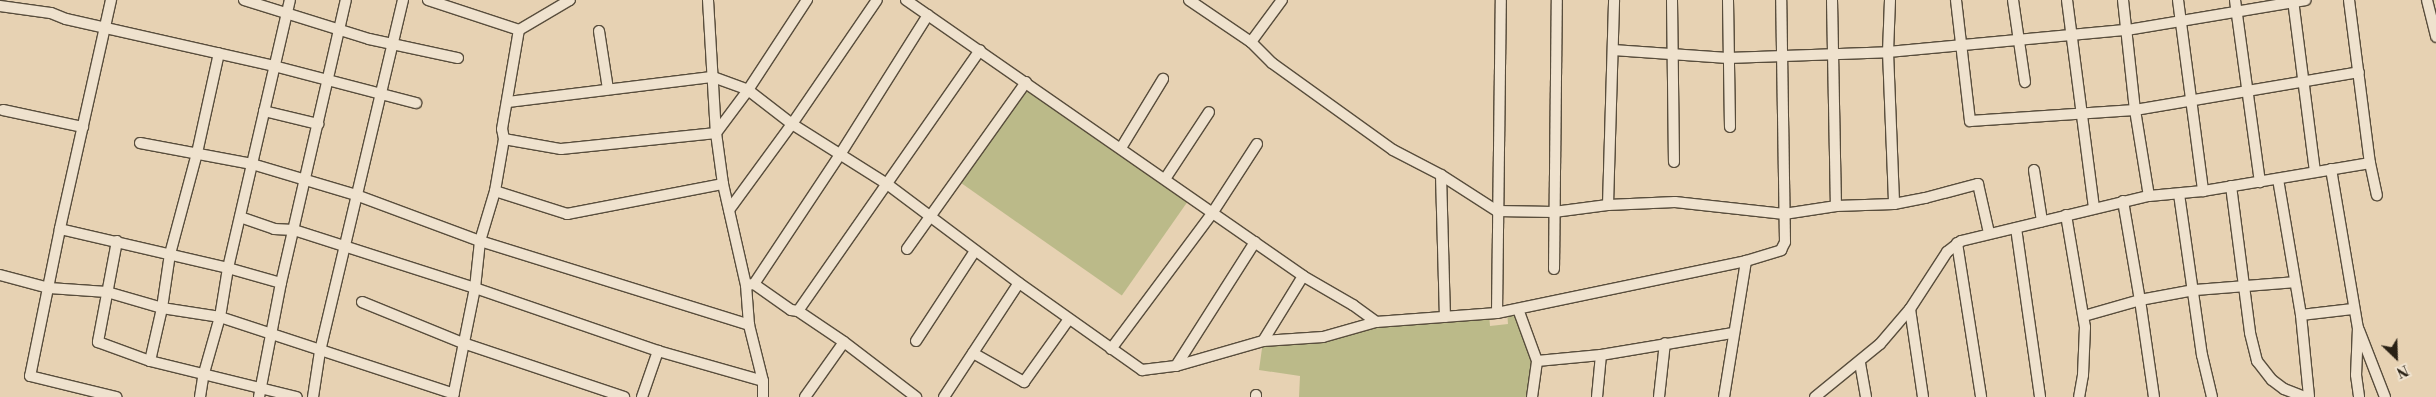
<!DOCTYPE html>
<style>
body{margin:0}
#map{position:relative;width:2436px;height:397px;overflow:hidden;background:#e7d2b3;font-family:"Libre Bodoni",serif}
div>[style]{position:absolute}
.green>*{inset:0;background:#bbba89;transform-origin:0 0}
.roads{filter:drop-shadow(1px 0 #584d3c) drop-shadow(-1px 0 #584d3c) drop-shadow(0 1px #584d3c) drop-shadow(0 -1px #584d3c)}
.street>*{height:10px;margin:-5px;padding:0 5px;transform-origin:5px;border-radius:5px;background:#efe2ce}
span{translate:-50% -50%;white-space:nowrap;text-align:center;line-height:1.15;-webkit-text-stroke:4px #efe2ce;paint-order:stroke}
.north{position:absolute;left:2371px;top:332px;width:50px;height:50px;-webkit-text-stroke:4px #efe2ce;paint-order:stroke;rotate:156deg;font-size:14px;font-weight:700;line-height:20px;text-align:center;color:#292115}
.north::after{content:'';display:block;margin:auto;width:18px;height:22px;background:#292115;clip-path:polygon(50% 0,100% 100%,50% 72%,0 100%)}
</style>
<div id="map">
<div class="green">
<div style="left:1026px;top:82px;width:201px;height:120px;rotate:35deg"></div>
<div style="clip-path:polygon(1518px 309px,1537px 361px,1532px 397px,1299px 397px,1300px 376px,1259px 370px,1263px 341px,1290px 340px,1376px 322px,1489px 314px,1490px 326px,1508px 324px,1507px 311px)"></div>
</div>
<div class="roads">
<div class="street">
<div style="left:111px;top:0;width:235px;rotate:102.6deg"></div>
<div style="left:60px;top:229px;width:150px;rotate:101.5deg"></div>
<div style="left:30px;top:376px;width:89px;rotate:13.7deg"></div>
<div style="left:244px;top:0;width:131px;rotate:17.3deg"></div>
<div style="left:369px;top:39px;width:91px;rotate:12.1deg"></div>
<div style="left:428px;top:0;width:96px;rotate:18.2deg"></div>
<div style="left:519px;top:30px;width:59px;rotate:-30.5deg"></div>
<div style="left:708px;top:0;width:133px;rotate:86.6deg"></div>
<div style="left:716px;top:133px;width:51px;rotate:82.2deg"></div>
<div style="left:723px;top:184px;width:104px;rotate:77.2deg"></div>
<div style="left:746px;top:285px;width:40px;rotate:85.7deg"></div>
<div style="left:749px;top:325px;width:58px;rotate:76deg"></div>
<div style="left:763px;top:381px;width:16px;rotate:90deg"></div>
<div style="left:906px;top:0;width:484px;rotate:34.8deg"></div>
<div style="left:1303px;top:276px;width:58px;rotate:30.1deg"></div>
<div style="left:1353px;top:305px;width:29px;rotate:36deg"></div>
<div style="left:1376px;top:322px;width:121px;rotate:-4.3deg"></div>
<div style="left:1497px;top:313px;width:254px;rotate:-11.8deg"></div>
<div style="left:1746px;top:261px;width:37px;rotate:-17deg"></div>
<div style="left:1781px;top:250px;width:9px;rotate:-63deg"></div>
<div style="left:1785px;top:242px;width:242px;rotate:-90.9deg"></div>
<div style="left:1189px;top:0;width:75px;rotate:34.1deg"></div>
<div style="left:1251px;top:42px;width:30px;rotate:45deg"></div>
<div style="left:1272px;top:63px;width:149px;rotate:35.7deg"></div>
<div style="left:1393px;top:150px;width:54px;rotate:27.5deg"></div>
<div style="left:1441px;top:175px;width:67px;rotate:32.7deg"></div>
<div style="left:1497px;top:211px;width:57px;rotate:1deg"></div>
<div style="left:1554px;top:212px;width:54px;rotate:-7.4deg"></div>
<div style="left:1608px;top:205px;width:67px;rotate:-2.6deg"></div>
<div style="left:1675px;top:202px;width:110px;rotate:6.3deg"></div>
<div style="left:1784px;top:214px;width:53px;rotate:-8.7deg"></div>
<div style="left:1836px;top:206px;width:58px;rotate:-2deg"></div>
<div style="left:1894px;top:204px;width:32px;rotate:-11deg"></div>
<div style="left:1925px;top:198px;width:55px;rotate:-14.8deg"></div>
<div style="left:1978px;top:184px;width:50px;rotate:77.3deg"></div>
<div style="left:1672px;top:0;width:162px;rotate:89.3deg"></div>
<div style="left:1728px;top:0;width:127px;rotate:89.1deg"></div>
<div style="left:1832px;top:0;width:206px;rotate:88.9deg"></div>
<div style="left:1890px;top:0;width:52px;rotate:92.2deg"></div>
<div style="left:1888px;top:52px;width:152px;rotate:87.7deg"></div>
<div style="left:1956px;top:0;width:122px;rotate:83.4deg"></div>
<div style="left:1970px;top:121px;width:165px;rotate:-3.8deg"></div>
<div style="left:2135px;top:110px;width:227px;rotate:-9.6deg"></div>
<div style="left:2013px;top:0;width:83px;rotate:81.7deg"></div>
<div style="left:2067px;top:0;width:210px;rotate:82.6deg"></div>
<div style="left:2123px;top:0;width:111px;rotate:83.8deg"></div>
<div style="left:2135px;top:110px;width:87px;rotate:80.8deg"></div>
<div style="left:2178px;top:0;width:193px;rotate:82.5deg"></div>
<div style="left:2235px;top:0;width:184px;rotate:82.2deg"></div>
<div style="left:2293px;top:0;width:173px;rotate:82.7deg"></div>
<div style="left:2349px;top:0;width:164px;rotate:82.7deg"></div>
<div style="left:2370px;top:163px;width:33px;rotate:78deg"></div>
<div style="left:2427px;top:0;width:38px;rotate:76deg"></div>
<div style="left:0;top:6px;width:51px;rotate:7.8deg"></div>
<div style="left:51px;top:13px;width:16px;rotate:22deg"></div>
<div style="left:66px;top:19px;width:213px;rotate:12.7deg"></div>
<div style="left:274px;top:66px;width:147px;rotate:14.6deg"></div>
<div style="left:599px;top:31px;width:59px;rotate:81.2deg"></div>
<div style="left:1251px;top:42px;width:52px;rotate:-53.6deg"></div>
<div style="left:1613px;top:50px;width:115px;rotate:4deg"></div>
<div style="left:1728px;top:58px;width:160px;rotate:-2.1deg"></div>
<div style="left:1888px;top:52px;width:240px;rotate:-5.3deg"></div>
<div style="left:2127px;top:30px;width:181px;rotate:-9.5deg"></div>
<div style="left:508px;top:102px;width:207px;rotate:-7deg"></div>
<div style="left:713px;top:77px;width:37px;rotate:20deg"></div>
<div style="left:748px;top:90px;width:56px;rotate:37.7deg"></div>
<div style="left:792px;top:124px;width:112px;rotate:32.3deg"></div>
<div style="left:887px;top:184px;width:165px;rotate:36.9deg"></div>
<div style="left:1019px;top:283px;width:151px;rotate:35.3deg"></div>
<div style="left:1142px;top:370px;width:34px;rotate:-7deg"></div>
<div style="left:1176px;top:366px;width:91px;rotate:-16deg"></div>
<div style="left:1263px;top:341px;width:60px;rotate:-3.8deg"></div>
<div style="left:1323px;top:337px;width:55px;rotate:-15.8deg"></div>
<div style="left:3px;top:110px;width:82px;rotate:12deg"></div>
<div style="left:264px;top:111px;width:56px;rotate:13.5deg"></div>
<div style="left:504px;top:139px;width:58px;rotate:10deg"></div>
<div style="left:561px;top:149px;width:156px;rotate:-5.9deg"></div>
<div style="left:716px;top:133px;width:54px;rotate:-53.3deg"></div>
<div style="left:748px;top:90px;width:108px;rotate:-56.8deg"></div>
<div style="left:140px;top:143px;width:114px;rotate:10.6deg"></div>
<div style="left:252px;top:164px;width:109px;rotate:16.6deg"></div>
<div style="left:356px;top:195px;width:132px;rotate:20.4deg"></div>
<div style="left:480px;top:241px;width:282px;rotate:17.3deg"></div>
<div style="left:1121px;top:148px;width:81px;rotate:-58.7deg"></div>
<div style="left:2331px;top:169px;width:161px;rotate:80.4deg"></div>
<div style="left:2358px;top:328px;width:47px;rotate:92.4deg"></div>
<div style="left:2356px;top:375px;width:22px;rotate:82deg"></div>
<div style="left:2034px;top:170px;width:52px;rotate:81.1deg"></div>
<div style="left:1441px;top:175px;width:142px;rotate:88.4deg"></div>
<div style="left:1165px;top:179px;width:80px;rotate:-56.7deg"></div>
<div style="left:2278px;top:179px;width:138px;rotate:80.4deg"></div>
<div style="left:2301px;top:315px;width:82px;rotate:84.4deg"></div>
<div style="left:2231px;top:186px;width:148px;rotate:82.6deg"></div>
<div style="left:2250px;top:333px;width:29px;rotate:76deg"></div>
<div style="left:2257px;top:361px;width:24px;rotate:52deg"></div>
<div style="left:2272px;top:380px;width:15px;rotate:37deg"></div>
<div style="left:2284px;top:389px;width:22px;rotate:21deg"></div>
<div style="left:495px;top:191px;width:76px;rotate:17.7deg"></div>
<div style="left:567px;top:214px;width:159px;rotate:-10.9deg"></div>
<div style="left:2179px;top:194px;width:163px;rotate:81.9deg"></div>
<div style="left:2202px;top:355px;width:43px;rotate:76.6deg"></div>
<div style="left:2123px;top:201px;width:100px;rotate:80.3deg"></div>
<div style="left:2140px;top:300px;width:98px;rotate:81.8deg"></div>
<div style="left:1608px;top:205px;width:205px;rotate:-88.3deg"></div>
<div style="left:729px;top:210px;width:107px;rotate:-53.8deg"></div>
<div style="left:792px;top:124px;width:150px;rotate:-55.6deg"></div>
<div style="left:2066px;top:215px;width:114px;rotate:80.4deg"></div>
<div style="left:2085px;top:327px;width:48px;rotate:92.4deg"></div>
<div style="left:2083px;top:375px;width:22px;rotate:100deg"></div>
<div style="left:240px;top:217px;width:36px;rotate:19deg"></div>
<div style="left:274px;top:229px;width:20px;rotate:3deg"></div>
<div style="left:294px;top:230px;width:190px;rotate:17.8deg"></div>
<div style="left:475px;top:288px;width:194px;rotate:19deg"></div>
<div style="left:658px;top:351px;width:109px;rotate:15.9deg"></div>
<div style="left:2016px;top:228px;width:171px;rotate:81.9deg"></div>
<div style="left:60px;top:229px;width:172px;rotate:13.1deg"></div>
<div style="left:228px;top:268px;width:55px;rotate:15.8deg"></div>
<div style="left:117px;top:241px;width:103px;rotate:100.7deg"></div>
<div style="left:98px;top:342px;width:55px;rotate:20.1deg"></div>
<div style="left:150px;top:361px;width:151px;rotate:13.8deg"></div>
<div style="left:1957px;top:243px;width:156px;rotate:81.1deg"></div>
<div style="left:907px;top:249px;width:205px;rotate:-54.5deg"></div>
<div style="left:1554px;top:269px;width:269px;rotate:-89.4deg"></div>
<div style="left:0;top:275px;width:51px;rotate:14.9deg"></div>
<div style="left:49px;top:288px;width:58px;rotate:3.9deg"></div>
<div style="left:107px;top:292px;width:57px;rotate:16.2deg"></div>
<div style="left:162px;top:308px;width:59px;rotate:8.8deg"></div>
<div style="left:220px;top:317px;width:246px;rotate:18.2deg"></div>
<div style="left:754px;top:284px;width:157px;rotate:-56.4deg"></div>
<div style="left:841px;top:153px;width:163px;rotate:-57.8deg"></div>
<div style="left:746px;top:285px;width:8px;rotate:-7deg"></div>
<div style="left:754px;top:284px;width:45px;rotate:35.1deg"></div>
<div style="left:791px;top:310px;width:7px;rotate:8deg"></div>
<div style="left:798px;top:311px;width:318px;rotate:-55.1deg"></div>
<div style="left:362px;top:302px;width:109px;rotate:22.1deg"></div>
<div style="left:463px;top:343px;width:170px;rotate:18.5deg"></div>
<div style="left:1518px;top:309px;width:55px;rotate:69.9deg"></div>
<div style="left:1537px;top:361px;width:64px;rotate:-5.4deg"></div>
<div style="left:1601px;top:355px;width:134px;rotate:-9.5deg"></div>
<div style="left:1910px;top:309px;width:89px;rotate:81.6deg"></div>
<div style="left:798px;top:311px;width:55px;rotate:34deg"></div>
<div style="left:844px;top:342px;width:91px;rotate:37.4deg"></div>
<div style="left:1497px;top:313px;width:313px;rotate:-89.3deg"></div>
<div style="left:2301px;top:315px;width:52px;rotate:-6.6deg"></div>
<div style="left:2084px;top:316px;width:58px;rotate:-15.9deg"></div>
<div style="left:2140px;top:300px;width:55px;rotate:-10.5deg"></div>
<div style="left:2194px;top:290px;width:101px;rotate:-4.5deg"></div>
<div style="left:2359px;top:330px;width:72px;rotate:68.8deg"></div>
<div style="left:916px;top:341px;width:108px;rotate:-56.8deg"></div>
<div style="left:1263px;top:341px;width:76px;rotate:-58.4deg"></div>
<div style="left:1111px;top:349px;width:171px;rotate:-53.3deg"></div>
<div style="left:1213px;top:212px;width:81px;rotate:-57.1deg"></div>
<div style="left:973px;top:353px;width:59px;rotate:29.6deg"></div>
<div style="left:1024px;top:382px;width:77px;rotate:-54.5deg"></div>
<div style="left:150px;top:361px;width:54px;rotate:-77.2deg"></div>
<div style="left:162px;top:308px;width:55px;rotate:-81.6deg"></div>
<div style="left:170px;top:254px;width:105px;rotate:-75deg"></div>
<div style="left:197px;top:153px;width:102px;rotate:-77.6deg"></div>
<div style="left:1860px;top:363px;width:35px;rotate:80deg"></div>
<div style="left:1176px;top:366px;width:147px;rotate:-57.5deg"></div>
<div style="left:200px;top:397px;width:24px;rotate:-81deg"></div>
<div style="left:204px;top:373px;width:58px;rotate:-74.1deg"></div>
<div style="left:220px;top:317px;width:50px;rotate:-80.7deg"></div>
<div style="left:228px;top:268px;width:275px;rotate:-77deg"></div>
<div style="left:259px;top:397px;width:116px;rotate:-79.1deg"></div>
<div style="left:281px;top:283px;width:290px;rotate:-77.1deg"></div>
<div style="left:313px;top:397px;width:47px;rotate:-81.3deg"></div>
<div style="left:320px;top:351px;width:361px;rotate:-76.7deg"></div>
<div style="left:453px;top:397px;width:111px;rotate:-78.6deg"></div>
<div style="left:475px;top:288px;width:47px;rotate:-83.9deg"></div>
<div style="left:480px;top:241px;width:52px;rotate:-73.3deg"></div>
<div style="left:495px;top:191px;width:53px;rotate:-80.2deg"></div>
<div style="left:504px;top:139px;width:10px;rotate:-101deg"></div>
<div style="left:502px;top:129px;width:100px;rotate:-80.3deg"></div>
<div style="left:642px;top:397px;width:49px;rotate:-70.8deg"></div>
<div style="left:805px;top:397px;width:67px;rotate:-54.7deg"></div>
<div style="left:944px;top:397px;width:136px;rotate:-56.7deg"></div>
<div style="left:1256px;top:397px;width:2px;rotate:-90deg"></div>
<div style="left:1532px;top:397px;width:36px;rotate:-82deg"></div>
<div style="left:1597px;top:397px;width:42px;rotate:-84.6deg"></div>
<div style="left:1659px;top:397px;width:54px;rotate:-83.7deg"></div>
<div style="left:1724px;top:397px;width:138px;rotate:-80.8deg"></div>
<div style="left:1815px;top:397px;width:84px;rotate:-39.2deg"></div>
<div style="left:1880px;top:344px;width:46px;rotate:-49.4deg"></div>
<div style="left:1910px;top:309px;width:68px;rotate:-57deg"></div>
<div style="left:1947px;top:252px;width:18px;rotate:-38deg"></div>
<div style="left:1961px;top:241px;width:193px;rotate:-13.5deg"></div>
<div style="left:2149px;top:196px;width:54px;rotate:-5.3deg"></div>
<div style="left:2203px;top:191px;width:169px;rotate:-9.5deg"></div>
</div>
</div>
<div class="north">N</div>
</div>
